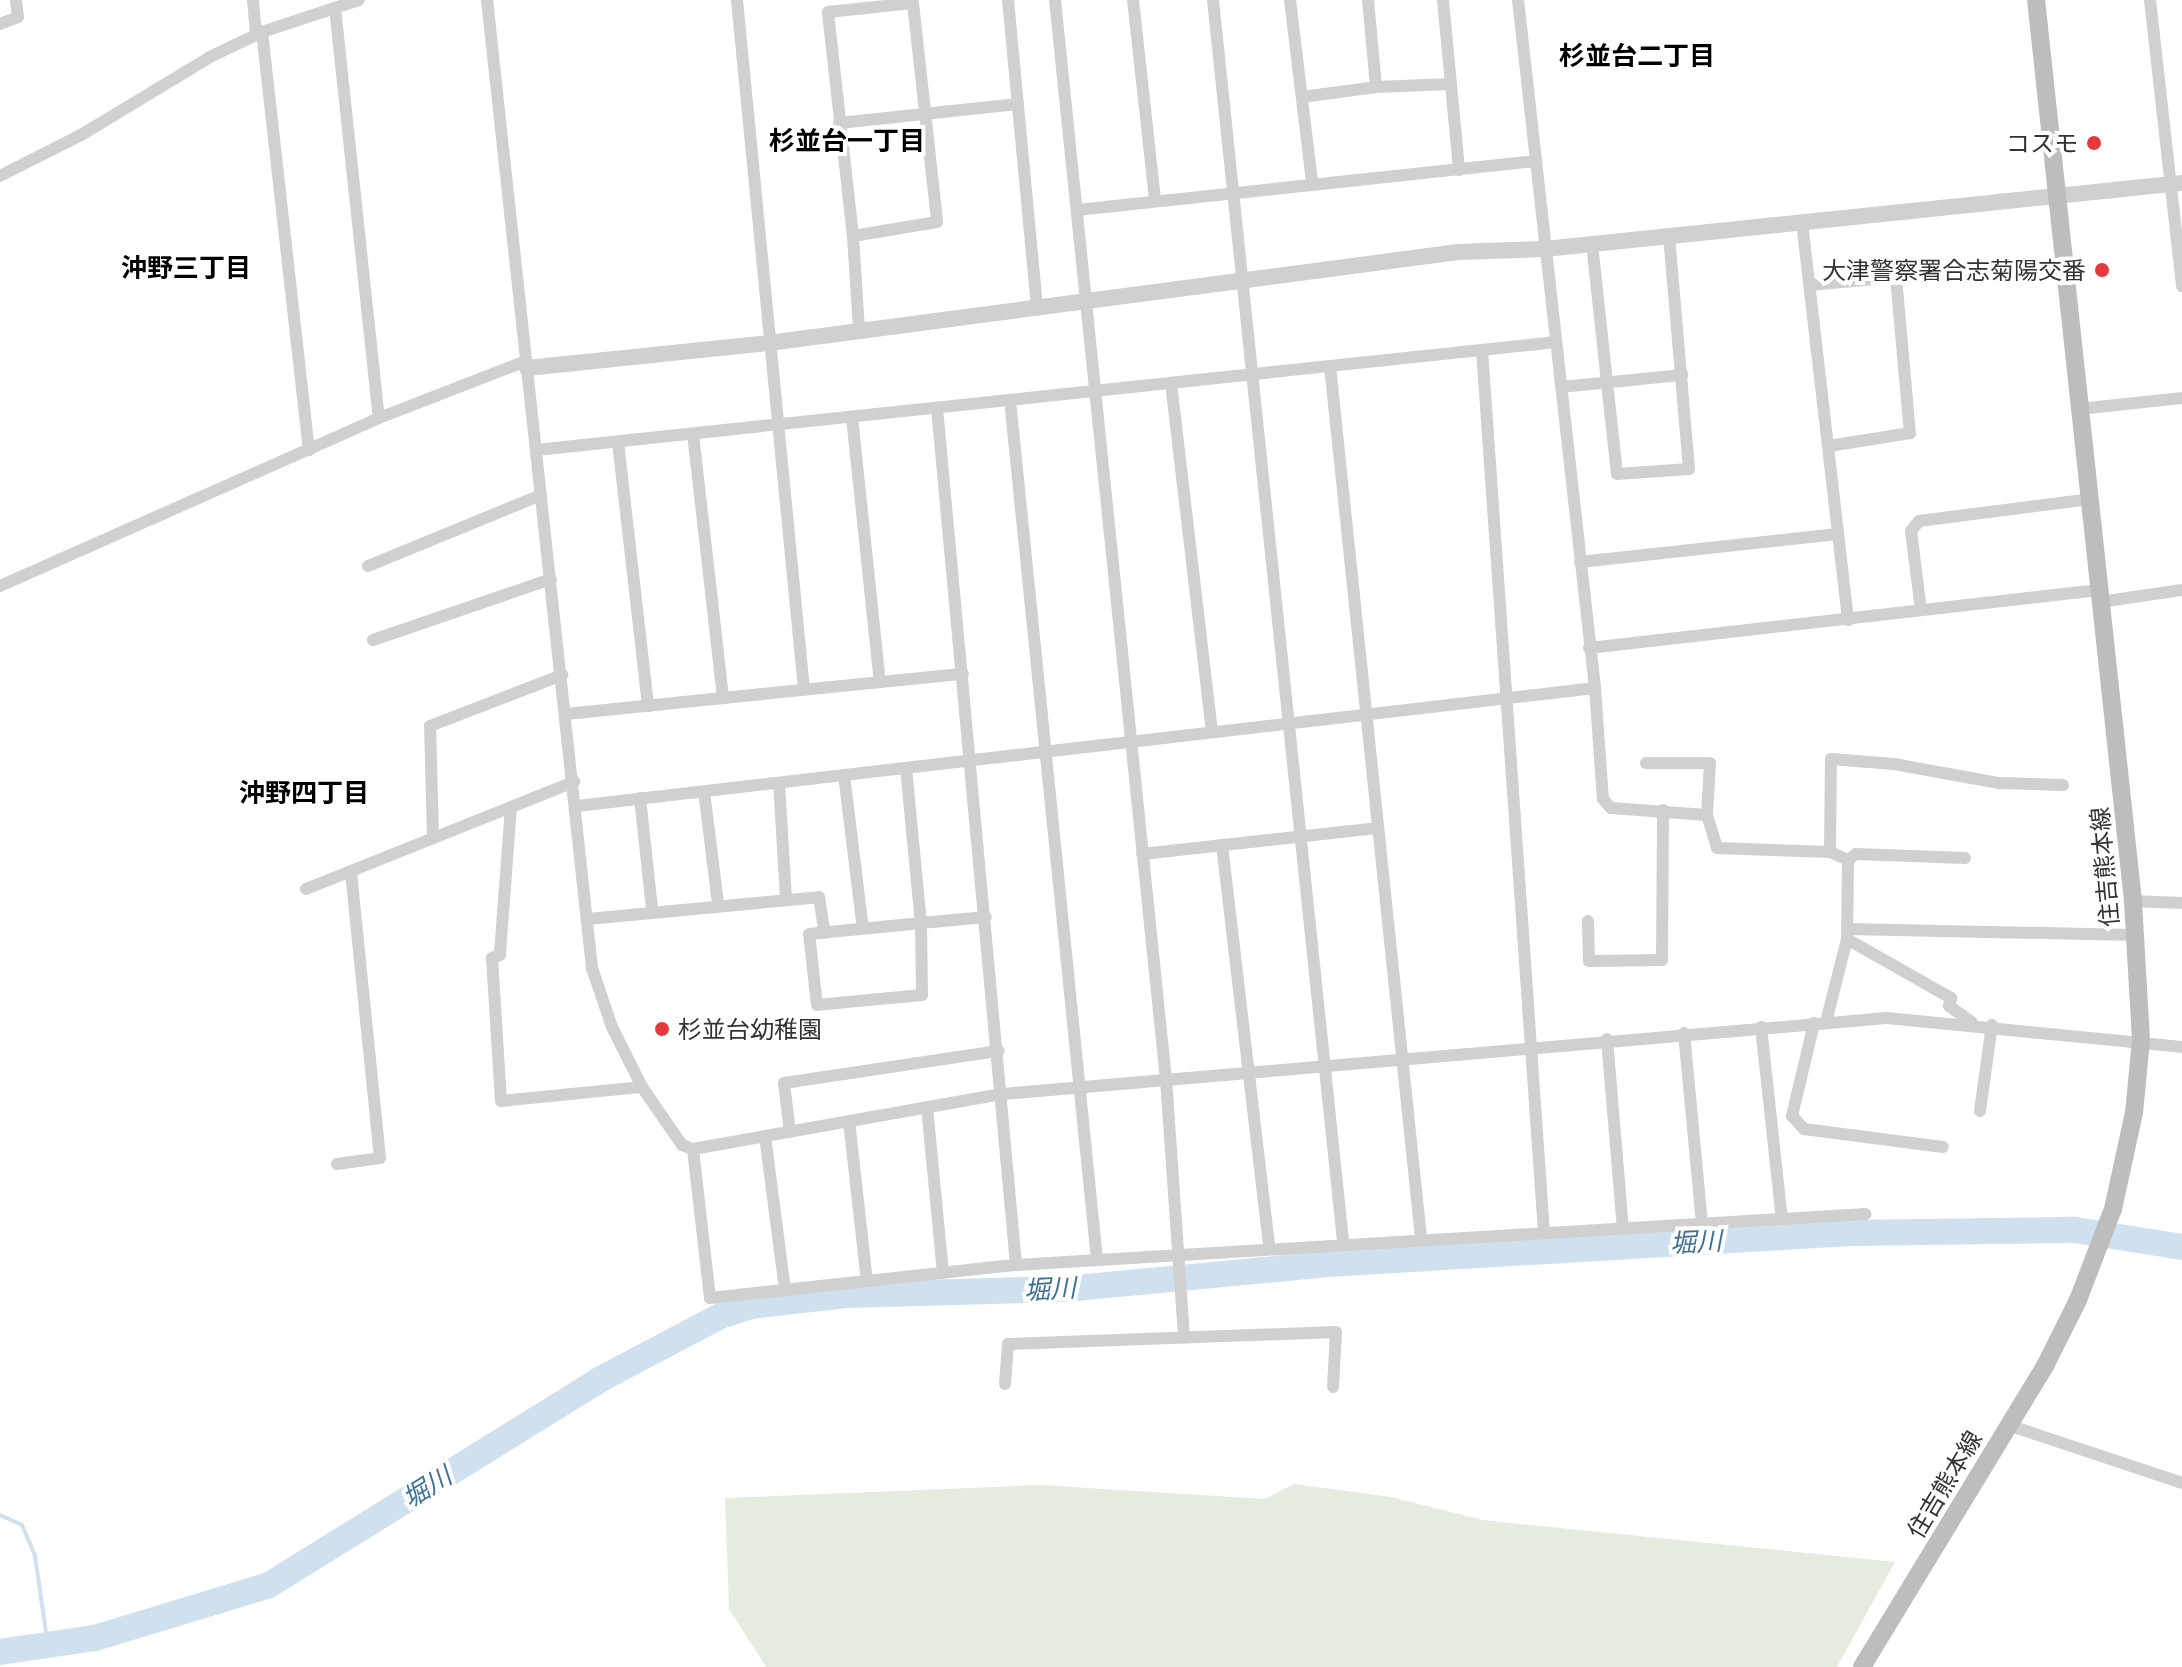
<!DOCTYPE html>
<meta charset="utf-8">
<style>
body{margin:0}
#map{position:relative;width:2182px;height:1667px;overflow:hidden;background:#fff;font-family:"Golos Text","Noto Sans JP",sans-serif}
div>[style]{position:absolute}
.green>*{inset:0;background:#e5ecdf}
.stream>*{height:4px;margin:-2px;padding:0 2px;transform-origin:2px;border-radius:2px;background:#cfe0ee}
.river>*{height:26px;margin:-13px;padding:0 13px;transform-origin:13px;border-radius:13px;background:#cfe0ee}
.minor>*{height:12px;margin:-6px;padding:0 6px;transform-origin:6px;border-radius:6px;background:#d0d0d0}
.tertiary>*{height:16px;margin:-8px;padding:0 8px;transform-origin:8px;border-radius:8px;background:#d0d0d0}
.secondary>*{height:18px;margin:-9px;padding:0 9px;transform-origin:9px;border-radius:9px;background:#bdbdbd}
.dots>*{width:22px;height:22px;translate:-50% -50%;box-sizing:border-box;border:4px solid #fff;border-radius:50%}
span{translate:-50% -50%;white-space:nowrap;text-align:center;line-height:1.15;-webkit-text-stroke:8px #fff;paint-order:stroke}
.poi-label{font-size:24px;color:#333}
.right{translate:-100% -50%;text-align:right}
.left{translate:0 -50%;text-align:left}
.street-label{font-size:24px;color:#333}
.neighbourhood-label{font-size:26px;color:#000;font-weight:700}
.water-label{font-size:26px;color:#3f7096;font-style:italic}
</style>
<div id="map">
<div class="green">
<div style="clip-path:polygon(1294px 1484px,1391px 1497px,1483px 1520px,1895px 1562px,1837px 1667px,766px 1667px,729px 1609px,725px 1498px,1040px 1485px,1265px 1499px)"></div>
</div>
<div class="stream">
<div style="left:0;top:1515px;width:24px;rotate:24deg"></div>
<div style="left:22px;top:1525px;width:34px;rotate:67deg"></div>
<div style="left:35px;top:1556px;width:91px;rotate:81.8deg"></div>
</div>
<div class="river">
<div style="left:0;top:1652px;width:96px;rotate:-8.4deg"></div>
<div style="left:95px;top:1638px;width:182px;rotate:-16.9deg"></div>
<div style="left:269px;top:1585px;width:388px;rotate:-31.8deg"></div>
<div style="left:599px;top:1380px;width:137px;rotate:-27.9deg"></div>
<div style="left:720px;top:1316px;width:33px;rotate:-18deg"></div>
<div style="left:751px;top:1306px;width:98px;rotate:-6.5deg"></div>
<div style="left:848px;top:1295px;width:217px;rotate:-1.6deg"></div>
<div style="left:1065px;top:1289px;width:264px;rotate:-5.4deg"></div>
<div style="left:1328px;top:1264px;width:523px;rotate:-3.4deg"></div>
<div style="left:1850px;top:1233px;width:225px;rotate:-0.8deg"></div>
<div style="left:2075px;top:1230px;width:108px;rotate:9deg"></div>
</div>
<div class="minor">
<div style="left:253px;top:0;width:35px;rotate:85deg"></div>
<div style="left:487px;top:0;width:974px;rotate:83.81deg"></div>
<div style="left:592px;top:968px;width:62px;rotate:71.3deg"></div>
<div style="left:612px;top:1027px;width:67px;rotate:63.4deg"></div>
<div style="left:642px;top:1087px;width:70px;rotate:55.4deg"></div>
<div style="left:682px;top:1145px;width:12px;rotate:20deg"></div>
<div style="left:693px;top:1149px;width:315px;rotate:-10.1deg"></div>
<div style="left:1003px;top:1094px;width:887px;rotate:-4.91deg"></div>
<div style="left:1887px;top:1018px;width:296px;rotate:5.6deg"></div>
<div style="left:737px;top:0;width:693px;rotate:84.45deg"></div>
<div style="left:1008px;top:0;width:307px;rotate:84.6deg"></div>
<div style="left:1055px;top:0;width:1085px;rotate:84.13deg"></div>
<div style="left:1166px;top:1079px;width:259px;rotate:86deg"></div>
<div style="left:1133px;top:0;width:201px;rotate:83.7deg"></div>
<div style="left:1213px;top:0;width:1249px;rotate:84.02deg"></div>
<div style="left:1290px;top:0;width:184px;rotate:83.1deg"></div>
<div style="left:1368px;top:0;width:87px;rotate:84.7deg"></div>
<div style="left:1376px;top:87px;width:75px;rotate:-2.3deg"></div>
<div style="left:1443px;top:0;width:171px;rotate:84.6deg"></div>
<div style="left:1518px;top:0;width:692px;rotate:83.61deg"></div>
<div style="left:1595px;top:688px;width:111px;rotate:85.9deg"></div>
<div style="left:1603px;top:799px;width:12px;rotate:48deg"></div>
<div style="left:1611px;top:808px;width:96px;rotate:4.2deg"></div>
<div style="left:1707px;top:815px;width:34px;rotate:73deg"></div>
<div style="left:1717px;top:848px;width:113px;rotate:2deg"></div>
<div style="left:1830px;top:852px;width:20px;rotate:24deg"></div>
<div style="left:1848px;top:860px;width:79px;rotate:90.7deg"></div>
<div style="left:1847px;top:939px;width:120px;rotate:29.6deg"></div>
<div style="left:1951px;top:998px;width:8px;rotate:104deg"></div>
<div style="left:1949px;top:1006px;width:28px;rotate:35deg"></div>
<div style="left:2150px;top:0;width:288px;rotate:83.6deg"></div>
<div style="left:913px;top:3px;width:220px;rotate:83.7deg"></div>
<div style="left:937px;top:222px;width:85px;rotate:170.5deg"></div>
<div style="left:853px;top:236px;width:225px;rotate:-96.4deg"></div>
<div style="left:828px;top:12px;width:85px;rotate:-6deg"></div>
<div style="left:335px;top:8px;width:412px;rotate:83.9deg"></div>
<div style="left:0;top:24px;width:19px;rotate:-21deg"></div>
<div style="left:18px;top:17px;width:17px;rotate:-97deg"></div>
<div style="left:262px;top:32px;width:421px;rotate:83.6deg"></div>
<div style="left:1302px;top:97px;width:75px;rotate:-7.7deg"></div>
<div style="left:839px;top:123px;width:180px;rotate:-6.1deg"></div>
<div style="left:0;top:176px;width:91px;rotate:-26.8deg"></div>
<div style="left:81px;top:135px;width:153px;rotate:-31.1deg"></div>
<div style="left:212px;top:56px;width:55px;rotate:-25.6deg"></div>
<div style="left:262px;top:32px;width:102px;rotate:-18.3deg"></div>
<div style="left:1077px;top:210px;width:459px;rotate:-6.1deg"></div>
<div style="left:1802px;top:222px;width:401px;rotate:83.4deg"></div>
<div style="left:853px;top:236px;width:92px;rotate:86.3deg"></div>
<div style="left:1592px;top:244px;width:231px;rotate:83.8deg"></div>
<div style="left:1617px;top:474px;width:72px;rotate:-4deg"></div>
<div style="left:1689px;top:469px;width:234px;rotate:-94.9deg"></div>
<div style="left:1811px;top:285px;width:85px;rotate:-5.4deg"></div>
<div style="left:1896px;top:277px;width:157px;rotate:84.9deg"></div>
<div style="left:1910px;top:433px;width:82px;rotate:170.9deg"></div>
<div style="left:1482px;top:350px;width:885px;rotate:85.98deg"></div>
<div style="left:1330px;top:366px;width:876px;rotate:84.04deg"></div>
<div style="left:1171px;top:383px;width:351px;rotate:83.3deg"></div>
<div style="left:1561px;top:387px;width:122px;rotate:-5.7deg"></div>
<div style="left:1010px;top:400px;width:863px;rotate:84.22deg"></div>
<div style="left:937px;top:408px;width:861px;rotate:84.73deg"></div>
<div style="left:2079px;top:409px;width:104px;rotate:-6.1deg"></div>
<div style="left:852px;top:417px;width:266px;rotate:84deg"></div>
<div style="left:693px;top:434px;width:266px;rotate:83.5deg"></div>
<div style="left:618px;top:442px;width:266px;rotate:83.5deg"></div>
<div style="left:536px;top:450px;width:1026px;rotate:-6.04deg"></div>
<div style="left:1580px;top:562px;width:259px;rotate:-6.2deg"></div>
<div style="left:368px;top:566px;width:187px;rotate:-22.3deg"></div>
<div style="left:0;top:586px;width:415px;rotate:-23.9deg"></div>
<div style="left:379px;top:418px;width:158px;rotate:-21.2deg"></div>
<div style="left:2100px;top:602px;width:83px;rotate:-8.3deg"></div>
<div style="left:1921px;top:610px;width:80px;rotate:-97.2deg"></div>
<div style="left:1911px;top:531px;width:13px;rotate:-51deg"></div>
<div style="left:1919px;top:521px;width:172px;rotate:-7.3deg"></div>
<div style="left:373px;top:640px;width:188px;rotate:-18.9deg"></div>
<div style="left:1589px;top:648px;width:513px;rotate:-6.49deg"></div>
<div style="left:566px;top:714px;width:399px;rotate:-5.8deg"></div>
<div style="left:1646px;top:763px;width:64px"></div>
<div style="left:1710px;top:763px;width:52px;rotate:93.3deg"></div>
<div style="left:906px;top:768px;width:156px;rotate:84.5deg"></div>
<div style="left:921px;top:923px;width:72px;rotate:89.2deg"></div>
<div style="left:922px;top:995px;width:105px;rotate:174.6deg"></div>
<div style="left:817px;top:1005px;width:71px;rotate:-96.4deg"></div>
<div style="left:809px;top:934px;width:113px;rotate:-5.6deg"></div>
<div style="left:921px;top:923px;width:65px;rotate:-5.3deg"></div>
<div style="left:844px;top:775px;width:155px;rotate:83deg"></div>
<div style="left:779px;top:783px;width:115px;rotate:86.5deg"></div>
<div style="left:704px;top:791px;width:113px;rotate:82.9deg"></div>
<div style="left:640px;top:798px;width:112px;rotate:83.8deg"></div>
<div style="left:577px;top:806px;width:1025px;rotate:-6.61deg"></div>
<div style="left:511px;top:807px;width:148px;rotate:94.3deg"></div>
<div style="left:500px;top:955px;width:9px;rotate:159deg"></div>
<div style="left:492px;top:958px;width:143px;rotate:86.4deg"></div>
<div style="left:501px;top:1101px;width:142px;rotate:-5.7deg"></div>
<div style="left:433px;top:838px;width:112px;rotate:-91.5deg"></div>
<div style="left:430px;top:726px;width:142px;rotate:-21.1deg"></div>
<div style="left:1222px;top:845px;width:405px;rotate:83.3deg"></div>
<div style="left:1830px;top:852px;width:93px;rotate:-89.4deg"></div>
<div style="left:1831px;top:759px;width:63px;rotate:4.5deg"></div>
<div style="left:1894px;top:764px;width:107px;rotate:10.3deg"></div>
<div style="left:1999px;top:783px;width:64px;rotate:1.8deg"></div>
<div style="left:1142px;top:854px;width:236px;rotate:-6.3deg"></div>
<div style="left:1848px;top:860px;width:10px;rotate:-37deg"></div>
<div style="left:1856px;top:854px;width:109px;rotate:2.1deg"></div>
<div style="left:306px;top:889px;width:289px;rotate:-21.8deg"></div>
<div style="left:2133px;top:901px;width:49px;rotate:2.3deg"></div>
<div style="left:588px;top:919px;width:232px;rotate:-5.4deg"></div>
<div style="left:819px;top:897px;width:36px;rotate:81deg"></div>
<div style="left:1588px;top:921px;width:40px;rotate:88.6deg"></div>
<div style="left:1589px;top:961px;width:73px;rotate:-0.8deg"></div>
<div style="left:1662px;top:960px;width:150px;rotate:-89.6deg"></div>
<div style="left:1848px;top:929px;width:287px;rotate:1.2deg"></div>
<div style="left:1826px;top:1022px;width:86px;rotate:-75.8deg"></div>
<div style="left:1814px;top:1023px;width:96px;rotate:103.3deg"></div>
<div style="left:1792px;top:1116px;width:18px;rotate:47deg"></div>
<div style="left:1804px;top:1129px;width:140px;rotate:7.4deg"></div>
<div style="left:1761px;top:1027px;width:193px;rotate:83.8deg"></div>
<div style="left:1684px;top:1033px;width:191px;rotate:84.6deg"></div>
<div style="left:1607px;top:1039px;width:190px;rotate:85.2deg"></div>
<div style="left:927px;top:1107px;width:167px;rotate:84.5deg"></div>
<div style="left:1980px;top:1111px;width:87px;rotate:-82.1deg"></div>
<div style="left:849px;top:1121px;width:161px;rotate:83.6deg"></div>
<div style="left:790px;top:1132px;width:49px;rotate:-97deg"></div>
<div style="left:784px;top:1083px;width:217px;rotate:-8.5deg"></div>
<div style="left:765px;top:1136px;width:155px;rotate:82.6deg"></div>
<div style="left:693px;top:1149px;width:150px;rotate:83.5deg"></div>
<div style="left:710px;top:1298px;width:308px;rotate:-6.2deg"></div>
<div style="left:1016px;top:1265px;width:851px;rotate:-3.44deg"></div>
<div style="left:337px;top:1164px;width:43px;rotate:-7.9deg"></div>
<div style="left:380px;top:1158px;width:287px;rotate:-95.8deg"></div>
<div style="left:1005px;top:1384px;width:40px;rotate:-85.7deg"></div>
<div style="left:1008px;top:1344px;width:328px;rotate:-2.1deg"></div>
<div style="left:1336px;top:1332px;width:55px;rotate:93.1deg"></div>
<div style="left:2008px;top:1425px;width:183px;rotate:18.4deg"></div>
</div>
<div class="tertiary">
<div style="left:527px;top:368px;width:243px;rotate:-5.9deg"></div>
<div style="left:769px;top:343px;width:695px;rotate:-7.52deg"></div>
<div style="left:1458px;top:252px;width:87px;rotate:-2deg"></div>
<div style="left:1545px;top:249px;width:640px;rotate:-5.92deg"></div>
</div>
<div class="secondary">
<div style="left:1862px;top:1667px;width:354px;rotate:-58.7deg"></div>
<div style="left:2046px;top:1364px;width:72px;rotate:-63.4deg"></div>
<div style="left:2078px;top:1300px;width:97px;rotate:-69deg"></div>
<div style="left:2113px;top:1209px;width:98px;rotate:-77.7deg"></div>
<div style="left:2134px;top:1113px;width:73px;rotate:-84.5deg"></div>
<div style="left:2141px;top:1040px;width:139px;rotate:-93.3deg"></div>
<div style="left:2133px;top:901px;width:906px;rotate:-96.14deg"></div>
</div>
<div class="dots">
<div style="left:2094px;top:143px;background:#e5393d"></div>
<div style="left:2102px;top:270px;background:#e5393d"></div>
<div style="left:662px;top:1029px;background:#e5393d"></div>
</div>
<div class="poi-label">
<span class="right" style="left:2078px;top:143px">コスモ</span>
<span class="right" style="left:2086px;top:270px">大津警察署合志菊陽交番</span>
<span class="left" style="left:678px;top:1029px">杉並台幼稚園</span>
</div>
<div class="street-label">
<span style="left:2104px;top:867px;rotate:-95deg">住吉熊本線</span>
<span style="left:1944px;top:1484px;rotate:-59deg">住吉熊本線</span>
</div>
<div class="neighbourhood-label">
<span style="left:1637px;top:56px">杉並台二丁目</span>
<span style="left:847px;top:141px">杉並台一丁目</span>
<span style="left:186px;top:268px">沖野三丁目</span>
<span style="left:304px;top:793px">沖野四丁目</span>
</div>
<div class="water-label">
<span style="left:1696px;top:1242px;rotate:-3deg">堀川</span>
<span style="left:1050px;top:1289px;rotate:-3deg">堀川</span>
<span style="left:427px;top:1487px;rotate:-32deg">堀川</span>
</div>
</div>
